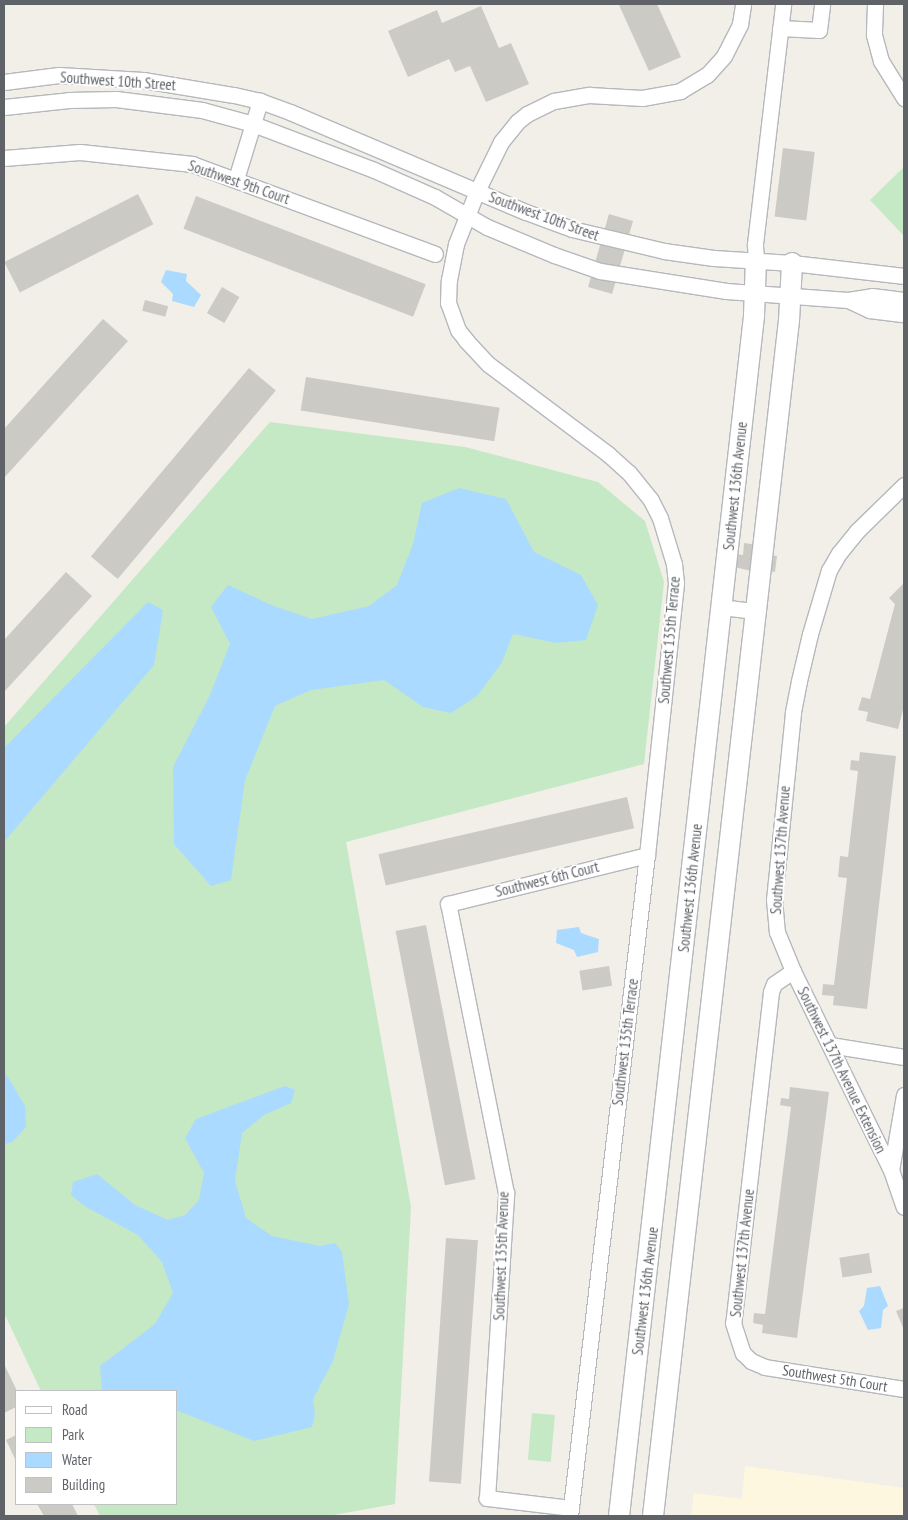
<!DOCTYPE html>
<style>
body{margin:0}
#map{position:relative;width:908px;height:1520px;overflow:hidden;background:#f1efe8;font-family:"PT Sans Narrow",sans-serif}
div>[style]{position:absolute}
.commercial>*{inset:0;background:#fef7e0}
.green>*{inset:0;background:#c5e8c5;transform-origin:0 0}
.water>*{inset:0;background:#aadaff}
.building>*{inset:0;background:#cccac5;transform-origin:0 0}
.roads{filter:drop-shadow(1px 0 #b5b8bc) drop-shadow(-1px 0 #b5b8bc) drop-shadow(0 1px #b5b8bc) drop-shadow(0 -1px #b5b8bc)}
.minor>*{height:15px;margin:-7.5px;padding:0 7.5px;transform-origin:7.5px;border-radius:7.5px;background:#fff}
.tertiary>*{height:20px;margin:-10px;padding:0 10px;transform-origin:10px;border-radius:10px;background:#fff}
span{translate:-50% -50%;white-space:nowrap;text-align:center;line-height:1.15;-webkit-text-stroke:4px #fff;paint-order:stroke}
.street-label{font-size:15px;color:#5f6368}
.frame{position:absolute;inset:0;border:5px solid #5f6368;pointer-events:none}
.legend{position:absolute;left:15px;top:1390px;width:162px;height:115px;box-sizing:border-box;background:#fff;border:1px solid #bfc1c3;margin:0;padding:6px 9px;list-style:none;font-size:15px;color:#5f6368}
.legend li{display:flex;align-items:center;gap:10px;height:25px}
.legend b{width:25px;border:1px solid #bfc1c3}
</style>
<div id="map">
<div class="commercial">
<div style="clip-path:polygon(745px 1466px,904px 1488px,904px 1516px,691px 1516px,694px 1493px,742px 1499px)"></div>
</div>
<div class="green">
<div style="clip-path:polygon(904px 167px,904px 236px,870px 200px)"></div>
<div style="clip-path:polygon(270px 422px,465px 447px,598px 482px,645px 521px,664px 582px,644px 764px,346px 842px,411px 1207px,395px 1504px,328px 1516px,100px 1516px,94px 1504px,176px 1504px,176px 1391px,41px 1391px,4px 1313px,4px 727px)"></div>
<div style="left:532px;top:1413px;width:23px;height:47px;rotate:5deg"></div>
</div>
<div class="water">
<div style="clip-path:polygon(166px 270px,187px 274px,186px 281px,201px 295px,194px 307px,172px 301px,173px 294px,161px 282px)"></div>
<div style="clip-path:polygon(459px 488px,506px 499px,534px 552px,581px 575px,598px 605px,586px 640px,556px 643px,513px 634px,501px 664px,477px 696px,451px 713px,423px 707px,384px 680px,311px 690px,275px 706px,245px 780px,231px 880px,211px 886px,174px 844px,173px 767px,210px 695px,230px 644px,211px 607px,228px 585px,271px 605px,312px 619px,369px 606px,397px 585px,413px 544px,422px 503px)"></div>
<div style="clip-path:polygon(148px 602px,163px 610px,154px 665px,4px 842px,4px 748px)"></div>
<div style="clip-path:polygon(579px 927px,581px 933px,599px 939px,598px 952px,577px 957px,574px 950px,556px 943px,557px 930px)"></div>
<div style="clip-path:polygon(4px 1071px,25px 1106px,26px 1127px,12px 1142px,4px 1144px)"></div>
<div style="clip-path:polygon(285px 1086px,295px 1090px,291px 1103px,264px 1115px,242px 1133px,235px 1181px,246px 1218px,272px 1236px,320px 1246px,335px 1243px,342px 1252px,349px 1304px,333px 1361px,313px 1399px,315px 1414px,312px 1427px,254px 1441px,176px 1410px,176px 1391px,102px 1390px,100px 1366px,155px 1324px,173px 1293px,162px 1262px,138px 1235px,86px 1207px,71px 1195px,73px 1182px,97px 1174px,135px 1205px,168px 1220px,185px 1215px,199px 1200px,204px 1173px,185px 1138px,196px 1119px)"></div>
<div style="clip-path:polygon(880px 1286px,888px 1306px,883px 1310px,881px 1328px,868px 1330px,859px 1311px,864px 1306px,867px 1288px)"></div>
</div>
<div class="building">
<div style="clip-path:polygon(657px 4px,681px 57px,649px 71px,619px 5px)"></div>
<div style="clip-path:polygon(481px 6px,499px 48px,511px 43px,529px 84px,486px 102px,470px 66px,455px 72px,449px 59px,408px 77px,388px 31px,437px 10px,442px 23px)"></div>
<div style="left:783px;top:148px;width:32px;height:69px;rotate:7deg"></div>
<div style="left:138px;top:194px;width:34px;height:150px;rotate:63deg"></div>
<div style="left:196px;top:196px;width:246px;height:35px;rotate:21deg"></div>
<div style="left:609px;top:214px;width:25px;height:76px;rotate:16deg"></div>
<div style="left:222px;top:287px;width:20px;height:30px;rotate:30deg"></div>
<div style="left:145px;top:300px;width:24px;height:11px;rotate:15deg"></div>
<div style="clip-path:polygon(103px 319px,128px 341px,4px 478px,4px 429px)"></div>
<div style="left:249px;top:368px;width:35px;height:246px;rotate:40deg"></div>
<div style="left:306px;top:377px;width:196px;height:34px;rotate:9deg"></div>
<div style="clip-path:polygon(744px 543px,758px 545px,757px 554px,777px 556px,775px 572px,756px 569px,756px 572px,734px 567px,735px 554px,743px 555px)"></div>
<div style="clip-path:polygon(66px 572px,92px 596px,4px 692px,4px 640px)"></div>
<div style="clip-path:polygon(904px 583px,904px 706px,898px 729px,866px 721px,868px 712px,858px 710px,862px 697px,870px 699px,895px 604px,889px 598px)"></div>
<div style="clip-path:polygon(860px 752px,896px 756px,867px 1009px,833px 1005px,834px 996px,822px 995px,823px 984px,834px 985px,847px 878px,838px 877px,839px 867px,840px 856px,848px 857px,858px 771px,850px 770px,851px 760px,859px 761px)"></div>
<div style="left:627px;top:797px;width:32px;height:255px;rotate:77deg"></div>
<div style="left:426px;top:925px;width:259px;height:31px;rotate:79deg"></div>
<div style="left:609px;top:966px;width:20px;height:30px;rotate:81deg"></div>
<div style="clip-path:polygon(790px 1087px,829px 1092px,797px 1338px,762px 1333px,763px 1325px,753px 1323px,754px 1313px,765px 1314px,791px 1107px,780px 1105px,781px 1098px,789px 1099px)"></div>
<div style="left:446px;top:1238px;width:32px;height:244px;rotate:4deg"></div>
<div style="left:869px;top:1253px;width:20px;height:30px;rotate:81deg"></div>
<div style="clip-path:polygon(904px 1308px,904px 1330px,896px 1311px)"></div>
<div style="clip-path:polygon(4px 1364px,17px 1391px,16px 1407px,4px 1413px)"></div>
<div style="clip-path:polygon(16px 1435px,16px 1461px,6px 1440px)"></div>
<div style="clip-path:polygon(37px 1504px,72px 1504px,78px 1516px,44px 1516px)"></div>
</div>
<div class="roads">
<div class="minor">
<div style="left:875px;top:4px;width:31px;rotate:92deg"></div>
<div style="left:874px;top:35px;width:27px;rotate:75deg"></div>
<div style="left:881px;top:61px;width:44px;rotate:58.1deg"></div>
<div style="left:780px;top:28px;width:39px;rotate:3deg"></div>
<div style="left:819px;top:30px;width:26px;rotate:-83deg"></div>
<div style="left:4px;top:82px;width:55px;rotate:-7.3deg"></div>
<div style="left:59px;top:75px;width:84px;rotate:3.4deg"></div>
<div style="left:143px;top:80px;width:92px;rotate:9.4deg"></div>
<div style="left:234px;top:95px;width:27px;rotate:13deg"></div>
<div style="left:260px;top:101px;width:32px;rotate:20deg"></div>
<div style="left:290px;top:112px;width:256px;rotate:23deg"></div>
<div style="left:526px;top:212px;width:49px;rotate:20.3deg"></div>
<div style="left:572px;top:229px;width:95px;rotate:13.4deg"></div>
<div style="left:664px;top:251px;width:50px;rotate:8deg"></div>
<div style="left:714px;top:258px;width:78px;rotate:3.7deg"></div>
<div style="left:792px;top:263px;width:113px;rotate:6.6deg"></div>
<div style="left:4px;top:107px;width:65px;rotate:-6.1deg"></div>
<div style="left:69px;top:100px;width:47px;rotate:-1.2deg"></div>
<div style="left:116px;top:99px;width:87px;rotate:7.3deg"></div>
<div style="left:202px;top:110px;width:53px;rotate:15.4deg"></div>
<div style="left:253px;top:124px;width:129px;rotate:20.8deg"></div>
<div style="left:374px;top:170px;width:67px;rotate:23.9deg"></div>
<div style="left:435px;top:197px;width:60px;rotate:30deg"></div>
<div style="left:487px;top:227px;width:73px;rotate:22.7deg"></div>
<div style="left:554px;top:255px;width:49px;rotate:19.2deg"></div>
<div style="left:600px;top:271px;width:128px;rotate:9deg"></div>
<div style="left:726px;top:291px;width:122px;rotate:4.2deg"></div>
<div style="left:848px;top:300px;width:24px;rotate:-9deg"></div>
<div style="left:872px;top:296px;width:32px;rotate:7deg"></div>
<div style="left:4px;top:158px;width:76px;rotate:-4.5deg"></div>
<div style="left:80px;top:152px;width:113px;rotate:6.1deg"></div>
<div style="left:192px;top:164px;width:259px;rotate:20.3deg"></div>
<div style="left:236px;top:179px;width:82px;rotate:-72.9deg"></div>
<div style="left:756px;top:260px;width:16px;rotate:-94deg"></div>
<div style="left:755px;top:244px;width:242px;rotate:-83.3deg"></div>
<div style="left:848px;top:300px;width:23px;rotate:25deg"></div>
<div style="left:869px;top:310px;width:35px;rotate:7deg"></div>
<div style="left:904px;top:485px;width:66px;rotate:135.6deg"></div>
<div style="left:857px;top:531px;width:28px;rotate:129deg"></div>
<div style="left:839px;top:553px;width:20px;rotate:120deg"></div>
<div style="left:829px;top:570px;width:67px;rotate:106.5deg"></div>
<div style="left:810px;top:634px;width:48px;rotate:103.2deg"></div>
<div style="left:799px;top:681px;width:33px;rotate:101deg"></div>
<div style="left:793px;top:713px;width:187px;rotate:95.8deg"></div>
<div style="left:774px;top:899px;width:33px;rotate:85deg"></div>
<div style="left:777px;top:932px;width:42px;rotate:67.7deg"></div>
<div style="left:793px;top:971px;width:23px;rotate:146deg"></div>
<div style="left:774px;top:984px;width:9px;rotate:111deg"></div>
<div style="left:771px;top:992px;width:333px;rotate:96.5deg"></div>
<div style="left:733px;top:1323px;width:32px;rotate:72deg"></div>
<div style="left:743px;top:1353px;width:11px;rotate:45deg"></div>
<div style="left:751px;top:1361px;width:15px;rotate:23deg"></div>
<div style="left:765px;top:1367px;width:141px;rotate:9deg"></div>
<div style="left:721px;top:607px;width:35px;rotate:7deg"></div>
<div style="left:793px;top:971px;width:222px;rotate:63.8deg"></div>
<div style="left:830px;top:1045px;width:75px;rotate:9.2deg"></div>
<div style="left:904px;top:1095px;width:76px;rotate:99.8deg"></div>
<div style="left:891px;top:1170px;width:39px;rotate:71deg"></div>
<div style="left:571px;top:1508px;width:85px;rotate:-173.2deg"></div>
<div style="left:487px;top:1498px;width:306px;rotate:-86.4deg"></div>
<div style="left:506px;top:1193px;width:295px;rotate:-101.3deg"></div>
<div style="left:448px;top:904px;width:205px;rotate:-13.8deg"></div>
<div style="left:570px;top:1516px;width:665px;rotate:-83.36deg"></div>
<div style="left:647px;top:855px;width:274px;rotate:-83.9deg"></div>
<div style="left:676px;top:583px;width:19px;rotate:-96deg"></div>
<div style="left:674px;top:564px;width:48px;rotate:-106.9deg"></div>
<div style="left:660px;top:518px;width:20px;rotate:-117deg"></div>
<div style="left:651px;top:500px;width:35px;rotate:-129deg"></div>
<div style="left:629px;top:473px;width:28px;rotate:-138deg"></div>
<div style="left:608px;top:454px;width:150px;rotate:-143.1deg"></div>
<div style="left:488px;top:364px;width:33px;rotate:-133deg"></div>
<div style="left:466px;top:340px;width:13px;rotate:-129deg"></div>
<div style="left:458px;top:330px;width:29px;rotate:-110deg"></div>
<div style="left:448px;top:303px;width:23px;rotate:-88deg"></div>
<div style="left:449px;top:280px;width:37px;rotate:-79deg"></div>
<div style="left:456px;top:244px;width:57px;rotate:-68.4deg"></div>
<div style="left:477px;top:191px;width:55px;rotate:-63.9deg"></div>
<div style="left:501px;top:142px;width:26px;rotate:-51deg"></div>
<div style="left:517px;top:122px;width:13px;rotate:-39deg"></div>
<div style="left:527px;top:114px;width:30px;rotate:-26deg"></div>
<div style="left:554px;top:101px;width:36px;rotate:-10deg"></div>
<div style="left:589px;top:95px;width:53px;rotate:3.2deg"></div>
<div style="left:642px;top:98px;width:39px;rotate:-10deg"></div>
<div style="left:680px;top:91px;width:31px;rotate:-31deg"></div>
<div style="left:707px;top:75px;width:25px;rotate:-48deg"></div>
<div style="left:724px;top:56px;width:36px;rotate:-63deg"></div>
<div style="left:740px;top:24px;width:20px;rotate:-81deg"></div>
</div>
<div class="tertiary">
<div style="left:619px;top:1516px;width:1208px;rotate:-83.58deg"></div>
<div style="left:754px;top:316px;width:56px;rotate:-88deg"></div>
<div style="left:653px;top:1516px;width:1203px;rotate:-83.51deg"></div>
<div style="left:789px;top:321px;width:58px;rotate:-87deg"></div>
</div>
</div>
<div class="street-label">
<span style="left:118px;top:81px;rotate:4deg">Southwest 10th Street</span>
<span style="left:239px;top:182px;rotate:19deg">Southwest 9th Court</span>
<span style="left:544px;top:216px;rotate:20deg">Southwest 10th Street</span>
<span style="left:735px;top:486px;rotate:-84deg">Southwest 136th Avenue</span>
<span style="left:669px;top:640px;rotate:-85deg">Southwest 135th Terrace</span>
<span style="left:780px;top:850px;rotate:-86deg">Southwest 137th Avenue</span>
<span style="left:547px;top:879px;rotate:-14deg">Southwest 6th Court</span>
<span style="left:690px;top:888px;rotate:-84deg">Southwest 136th Avenue</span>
<span style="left:625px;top:1042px;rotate:-83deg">Southwest 135th Terrace</span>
<span style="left:842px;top:1070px;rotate:64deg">Southwest 137th Avenue Extension</span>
<span style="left:742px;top:1253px;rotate:-84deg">Southwest 137th Avenue</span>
<span style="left:501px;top:1256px;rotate:-88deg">Southwest 135th Avenue</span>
<span style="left:645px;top:1291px;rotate:-83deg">Southwest 136th Avenue</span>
<span style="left:835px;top:1378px;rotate:9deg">Southwest 5th Court</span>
</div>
<div class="frame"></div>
<ul class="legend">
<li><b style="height:6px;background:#fff"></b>Road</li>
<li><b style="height:14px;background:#c5e8c5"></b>Park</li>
<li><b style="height:14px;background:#aadaff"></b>Water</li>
<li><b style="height:14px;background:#cccac5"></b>Building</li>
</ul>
</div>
